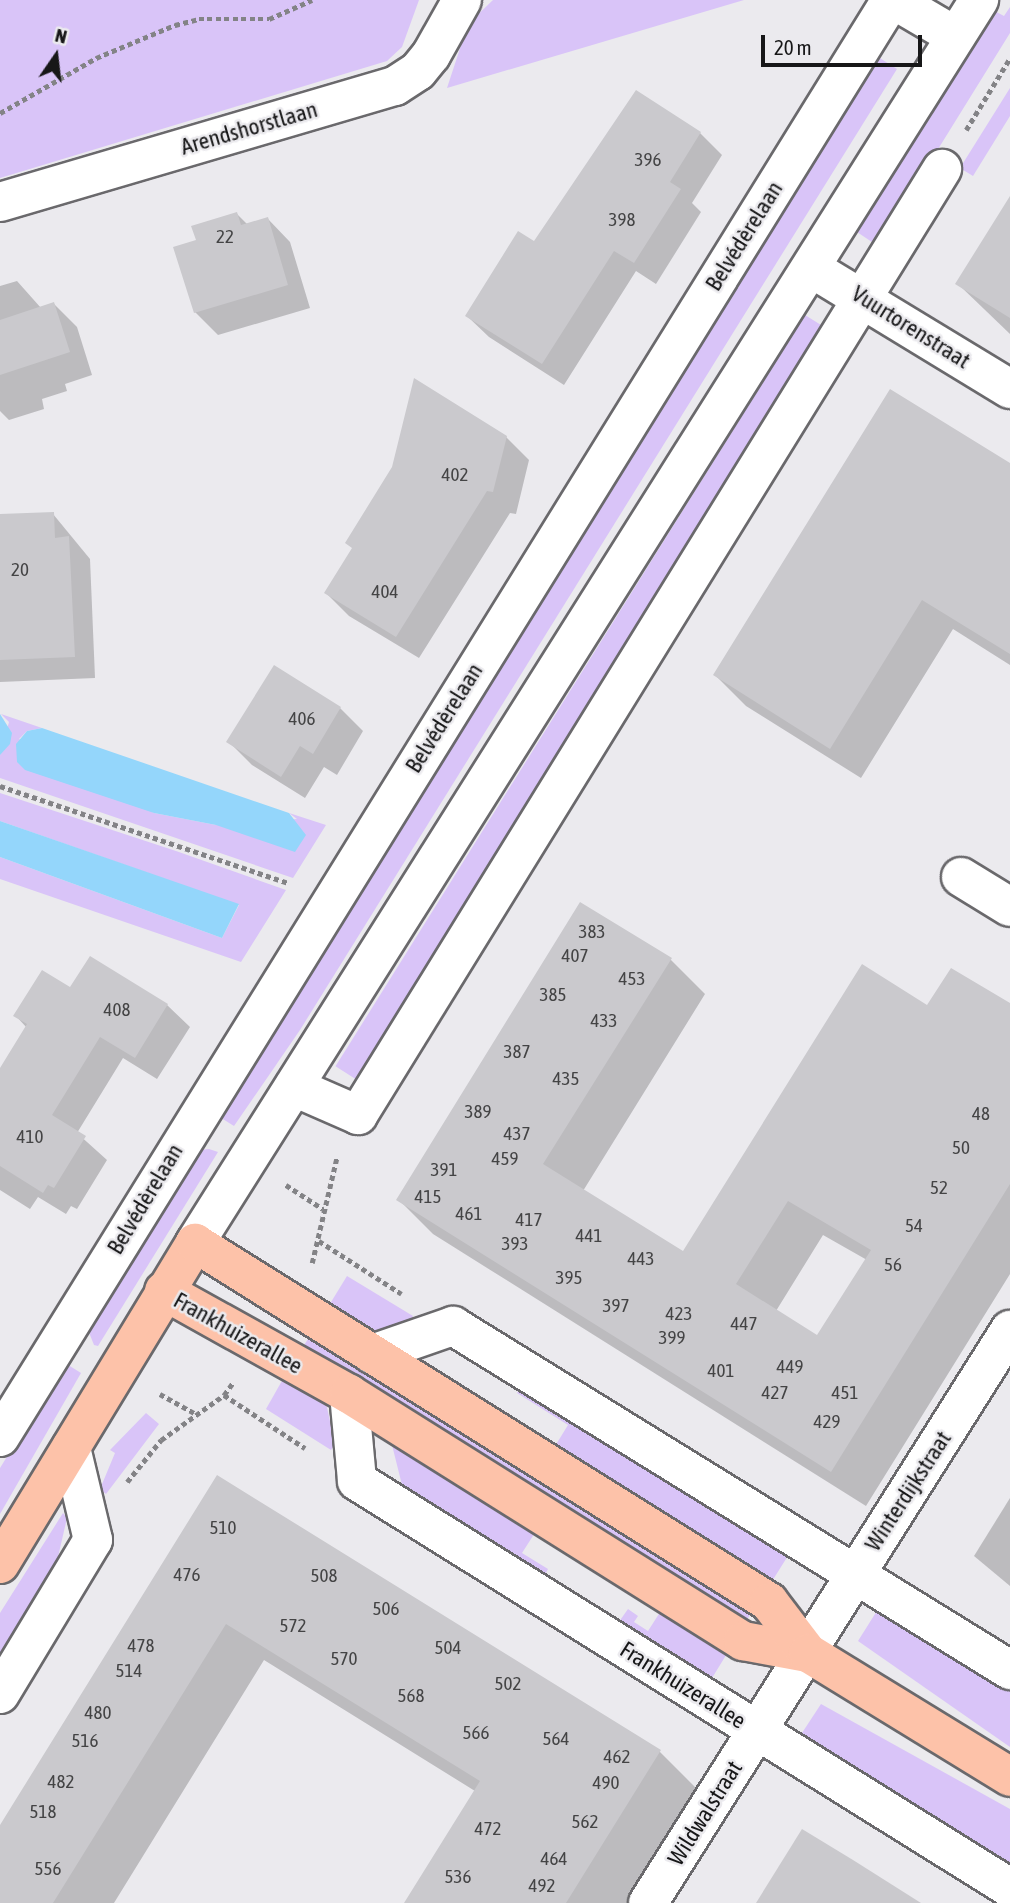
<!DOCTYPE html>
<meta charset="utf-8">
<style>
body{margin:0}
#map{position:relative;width:1010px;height:1903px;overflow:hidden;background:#ebeaee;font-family:"Asap Condensed",sans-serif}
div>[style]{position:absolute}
.green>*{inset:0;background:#d9c4f8;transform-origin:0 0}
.water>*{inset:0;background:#94d6fb}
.shadow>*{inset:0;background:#0003}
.building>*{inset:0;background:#cac9cd}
.path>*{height:4.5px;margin-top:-2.25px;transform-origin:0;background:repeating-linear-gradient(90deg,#838386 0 5px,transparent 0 8.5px)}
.roads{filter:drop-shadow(2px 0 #6a696c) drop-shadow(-2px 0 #6a696c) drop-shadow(0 2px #6a696c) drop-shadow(0 -2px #6a696c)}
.minor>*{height:38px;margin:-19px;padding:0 19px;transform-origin:19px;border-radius:19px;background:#fff}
.major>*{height:38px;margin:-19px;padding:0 19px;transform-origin:19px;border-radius:19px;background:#fdc2a9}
span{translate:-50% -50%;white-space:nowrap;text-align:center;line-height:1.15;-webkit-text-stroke:5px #ebeaee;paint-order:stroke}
.number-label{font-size:19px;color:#444445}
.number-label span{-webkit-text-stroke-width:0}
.street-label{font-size:23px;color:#171718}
.north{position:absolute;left:21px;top:21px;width:70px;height:70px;-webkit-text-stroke:5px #ebeaee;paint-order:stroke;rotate:14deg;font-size:19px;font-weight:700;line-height:28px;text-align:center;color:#171718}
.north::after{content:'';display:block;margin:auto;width:24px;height:32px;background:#171718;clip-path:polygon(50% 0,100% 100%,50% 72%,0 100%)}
.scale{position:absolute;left:761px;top:35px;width:161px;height:32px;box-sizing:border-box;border:4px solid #171718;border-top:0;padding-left:9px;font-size:21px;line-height:24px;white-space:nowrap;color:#171718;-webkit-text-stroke:5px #ebeaee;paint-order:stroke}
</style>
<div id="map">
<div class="green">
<div style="clip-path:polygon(0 0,419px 0,402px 47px,387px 61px,0 178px)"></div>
<div style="clip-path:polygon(493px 0,744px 0,447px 88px,468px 24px)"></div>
<div style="clip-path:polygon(1010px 7px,1010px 33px,878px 246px,857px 232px,991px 9px,1004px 16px)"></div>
<div style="clip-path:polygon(875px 55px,897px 69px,300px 1030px,234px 1126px,218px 1116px)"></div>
<div style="clip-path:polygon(1010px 88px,1010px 116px,973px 176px,960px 168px)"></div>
<div style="left:805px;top:315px;width:26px;height:886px;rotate:32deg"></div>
<div style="clip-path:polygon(1px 714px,42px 728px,27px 731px,19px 739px,154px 813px,216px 825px,297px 819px,289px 813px,326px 825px,293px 878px,0 778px,0 755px,9px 722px)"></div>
<div style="clip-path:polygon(0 793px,176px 851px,286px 890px,241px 962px,0 879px,0 857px,222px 938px,239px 905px,0 821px)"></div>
<div style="clip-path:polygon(209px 1149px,218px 1152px,98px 1346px,94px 1345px,88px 1330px,198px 1150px)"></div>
<div style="clip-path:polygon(347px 1276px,413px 1316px,409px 1323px,376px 1334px,328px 1307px)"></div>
<div style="left:313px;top:1331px;width:521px;height:24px;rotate:32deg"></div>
<div style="clip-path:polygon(65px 1363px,81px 1373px,0 1514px,0 1468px)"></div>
<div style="clip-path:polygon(283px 1379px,326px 1403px,335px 1444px,331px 1450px,266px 1409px)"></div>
<div style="clip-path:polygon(523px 1384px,791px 1551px,769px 1586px,552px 1451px,568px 1425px,517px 1393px)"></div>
<div style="clip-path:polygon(146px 1413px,159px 1424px,106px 1494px,100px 1489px,115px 1453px,110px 1450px)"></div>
<div style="clip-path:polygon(396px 1439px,538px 1528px,522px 1553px,548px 1569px,542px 1580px,399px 1492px,402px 1485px,392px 1445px)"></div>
<div style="clip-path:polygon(63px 1513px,67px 1518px,58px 1557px,64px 1561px,0 1663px,0 1613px)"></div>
<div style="clip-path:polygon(664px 1606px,731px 1647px,709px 1683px,616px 1626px,628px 1609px,638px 1616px,634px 1622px,648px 1631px)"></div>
<div style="clip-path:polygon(880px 1606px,1010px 1686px,1010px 1747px,858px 1641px)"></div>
<div style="clip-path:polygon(821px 1704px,1010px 1809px,1010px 1870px,798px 1739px)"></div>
</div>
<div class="water">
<div style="clip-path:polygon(0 714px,12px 733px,10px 744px,0 755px)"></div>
<div style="clip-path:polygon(42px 728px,289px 813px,306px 835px,295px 852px,216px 825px,154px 813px,25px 770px,17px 762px,16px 744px,27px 731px)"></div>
<div style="clip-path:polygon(0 821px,239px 904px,222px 938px,0 857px)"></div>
</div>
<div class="shadow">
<div style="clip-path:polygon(700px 133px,722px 155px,692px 203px,701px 212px,656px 284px,636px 271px,564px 385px,489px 337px,467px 316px,535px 243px)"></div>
<div style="clip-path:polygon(1010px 199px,1010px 334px,958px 284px)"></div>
<div style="clip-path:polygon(237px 214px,248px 225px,268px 219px,290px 242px,310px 308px,218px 335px,195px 312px,198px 241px)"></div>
<div style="clip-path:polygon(17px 281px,41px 308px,54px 304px,77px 327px,92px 375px,65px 384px,67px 391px,42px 399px,44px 409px,9px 420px,0 411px,0 286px)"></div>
<div style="clip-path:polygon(506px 437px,529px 460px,516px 514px,510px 513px,419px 658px,349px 616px,326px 593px)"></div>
<div style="clip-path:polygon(1010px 465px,1010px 665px,953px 629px,861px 778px,746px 706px,715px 675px)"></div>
<div style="clip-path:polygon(53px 514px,90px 559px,95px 678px,0 682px,0 516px)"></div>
<div style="clip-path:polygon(274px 668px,340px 708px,363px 731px,337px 775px,324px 767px,305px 798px,252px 765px,229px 742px)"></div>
<div style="clip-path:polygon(91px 958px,167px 1005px,190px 1027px,157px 1079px,123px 1058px,77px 1133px,107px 1160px,77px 1209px,71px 1206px,66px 1214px,38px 1197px,30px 1209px,0 1190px,0 1071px,27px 1028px,15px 1015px,71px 989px)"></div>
<div style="clip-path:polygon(evenodd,670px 959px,705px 994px,583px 1191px,684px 1254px,928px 1008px,1010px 1005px,1010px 1274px,866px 1506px,433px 1234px,398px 1199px,670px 959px,823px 1235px,867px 1260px,817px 1338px,776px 1311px,823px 1235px)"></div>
<div style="clip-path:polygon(217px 1477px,660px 1752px,697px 1789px,627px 1903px,406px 1903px,475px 1791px,264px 1660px,114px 1903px,0 1903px,0 1828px)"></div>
<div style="clip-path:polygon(1010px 1498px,1010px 1586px,974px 1556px)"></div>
</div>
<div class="building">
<div style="clip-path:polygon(636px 90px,701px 132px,670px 182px,681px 189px,634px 263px,614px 251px,542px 364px,465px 316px,518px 231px,534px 241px)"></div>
<div style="clip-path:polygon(1010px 196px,1010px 318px,955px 284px)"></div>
<div style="clip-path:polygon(237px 212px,241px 225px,268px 217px,288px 285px,194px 313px,173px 247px,196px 240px,191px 226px)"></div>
<div style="clip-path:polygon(54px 302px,70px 352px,0 375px,0 320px)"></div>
<div style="clip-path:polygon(414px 378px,507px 436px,493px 492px,487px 491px,396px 637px,324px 593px,352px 548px,345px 543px,392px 467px)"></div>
<div style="clip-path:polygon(890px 389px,1010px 463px,1010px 654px,922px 600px,830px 749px,713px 675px)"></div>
<div style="clip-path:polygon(54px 512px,55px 538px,69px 536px,75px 657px,0 660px,0 514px)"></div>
<div style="clip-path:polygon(274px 665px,341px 707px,313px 754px,300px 746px,281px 777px,226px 742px)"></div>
<div style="clip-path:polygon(evenodd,580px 902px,672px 958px,543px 1164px,683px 1251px,862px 964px,927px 1005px,951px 968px,1010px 1003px,1010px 1184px,831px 1472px,396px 1200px,580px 902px,788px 1201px,871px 1250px,817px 1335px,736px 1284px,788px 1201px)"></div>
<div style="clip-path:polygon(90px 956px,168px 1004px,135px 1058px,100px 1037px,52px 1115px,86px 1136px,54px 1188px,48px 1185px,43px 1193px,0 1166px,0 1068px,27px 1024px,13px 1016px,42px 970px,70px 987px)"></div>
<div style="clip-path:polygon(217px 1475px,661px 1750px,566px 1903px,404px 1903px,480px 1781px,226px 1624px,53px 1903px,0 1903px,0 1825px)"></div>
<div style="clip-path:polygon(802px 1829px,853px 1860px,921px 1903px,756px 1903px)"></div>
</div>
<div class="path">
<div style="left:0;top:113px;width:111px;rotate:-29.8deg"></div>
<div style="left:96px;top:58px;width:86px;rotate:-22.7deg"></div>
<div style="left:175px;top:25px;width:25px;rotate:-14deg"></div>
<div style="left:199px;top:19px;width:70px"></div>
<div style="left:269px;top:19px;width:47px;rotate:-23.8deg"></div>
<div style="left:966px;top:130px;width:84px;rotate:-58.6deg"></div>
<div style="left:0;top:786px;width:304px;rotate:18.6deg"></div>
<div style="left:286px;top:1185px;width:44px;rotate:33deg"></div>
<div style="left:319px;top:1241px;width:98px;rotate:32.6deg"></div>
<div style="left:312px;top:1263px;width:110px;rotate:-76.8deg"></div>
<div style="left:160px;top:1394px;width:39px;rotate:29deg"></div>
<div style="left:224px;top:1395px;width:97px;rotate:33.2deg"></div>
<div style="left:127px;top:1482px;width:54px;rotate:-51deg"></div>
<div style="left:161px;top:1440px;width:77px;rotate:-35.5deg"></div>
<div style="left:224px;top:1395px;width:14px;rotate:-54deg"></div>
</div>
<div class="roads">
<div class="minor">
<div style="left:894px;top:0;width:71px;rotate:30.5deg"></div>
<div style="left:0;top:202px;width:412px;rotate:-16.4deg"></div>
<div style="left:395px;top:86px;width:27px;rotate:-33deg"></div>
<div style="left:418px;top:71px;width:21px;rotate:-51deg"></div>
<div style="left:431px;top:55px;width:63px;rotate:-60.6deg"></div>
<div style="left:811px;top:268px;width:233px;rotate:31.3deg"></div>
<div style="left:961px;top:877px;width:57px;rotate:31.5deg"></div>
<div style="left:294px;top:1087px;width:70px;rotate:23.6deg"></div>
<div style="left:358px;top:1115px;width:1112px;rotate:-58.31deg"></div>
<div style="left:195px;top:1243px;width:1470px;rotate:-57.76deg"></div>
<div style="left:372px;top:1354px;width:86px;rotate:-19.1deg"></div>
<div style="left:453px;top:1326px;width:655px;rotate:31.7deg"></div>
<div style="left:349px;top:1394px;width:87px;rotate:84.7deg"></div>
<div style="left:357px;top:1481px;width:769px;rotate:31.93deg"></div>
<div style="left:0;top:1437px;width:1691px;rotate:-58.2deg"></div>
<div style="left:0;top:1694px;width:180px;rotate:-58.9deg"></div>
<div style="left:93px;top:1540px;width:95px;rotate:-103.4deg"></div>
<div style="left:648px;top:1903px;width:678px;rotate:-57.72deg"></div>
</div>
<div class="major">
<div style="left:164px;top:1291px;width:212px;rotate:29.1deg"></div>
<div style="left:349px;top:1394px;width:465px;rotate:32.1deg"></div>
<div style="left:743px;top:1641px;width:66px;rotate:10.5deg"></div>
<div style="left:0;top:1564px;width:376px;rotate:-58.7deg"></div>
<div style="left:195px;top:1243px;width:677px;rotate:32.02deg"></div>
<div style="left:769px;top:1602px;width:64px;rotate:52.6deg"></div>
<div style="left:808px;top:1653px;width:237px;rotate:31.5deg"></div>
</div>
</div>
<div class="number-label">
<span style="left:648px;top:160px">396</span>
<span style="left:622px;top:220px">398</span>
<span style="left:225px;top:237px">22</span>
<span style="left:455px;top:475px">402</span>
<span style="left:20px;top:570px">20</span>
<span style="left:385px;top:592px">404</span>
<span style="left:302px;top:719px">406</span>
<span style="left:592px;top:932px">383</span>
<span style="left:575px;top:956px">407</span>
<span style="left:632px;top:979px">453</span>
<span style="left:553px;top:995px">385</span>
<span style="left:117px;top:1010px">408</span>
<span style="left:604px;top:1021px">433</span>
<span style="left:517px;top:1052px">387</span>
<span style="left:566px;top:1079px">435</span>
<span style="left:478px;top:1112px">389</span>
<span style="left:981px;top:1114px">48</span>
<span style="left:517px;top:1134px">437</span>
<span style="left:30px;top:1137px">410</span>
<span style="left:961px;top:1148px">50</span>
<span style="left:505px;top:1159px">459</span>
<span style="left:444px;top:1170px">391</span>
<span style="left:939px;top:1188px">52</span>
<span style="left:428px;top:1197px">415</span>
<span style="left:469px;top:1214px">461</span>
<span style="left:529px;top:1220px">417</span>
<span style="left:914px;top:1226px">54</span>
<span style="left:589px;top:1236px">441</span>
<span style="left:515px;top:1244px">393</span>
<span style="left:641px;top:1259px">443</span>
<span style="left:893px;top:1265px">56</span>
<span style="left:569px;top:1278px">395</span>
<span style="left:616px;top:1306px">397</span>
<span style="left:679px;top:1314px">423</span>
<span style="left:744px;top:1324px">447</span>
<span style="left:672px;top:1338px">399</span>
<span style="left:790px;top:1367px">449</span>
<span style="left:721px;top:1371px">401</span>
<span style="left:775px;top:1393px">427</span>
<span style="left:845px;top:1393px">451</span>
<span style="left:827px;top:1422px">429</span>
<span style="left:223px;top:1528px">510</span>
<span style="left:187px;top:1575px">476</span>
<span style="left:324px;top:1576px">508</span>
<span style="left:386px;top:1609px">506</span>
<span style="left:293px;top:1626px">572</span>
<span style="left:141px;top:1646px">478</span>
<span style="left:448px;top:1648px">504</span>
<span style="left:344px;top:1659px">570</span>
<span style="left:129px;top:1671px">514</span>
<span style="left:508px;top:1684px">502</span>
<span style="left:411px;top:1696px">568</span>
<span style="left:98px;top:1713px">480</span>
<span style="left:476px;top:1733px">566</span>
<span style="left:556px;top:1739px">564</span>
<span style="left:85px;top:1741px">516</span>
<span style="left:617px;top:1757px">462</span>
<span style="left:61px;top:1782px">482</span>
<span style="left:606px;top:1783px">490</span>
<span style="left:43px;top:1812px">518</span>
<span style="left:585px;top:1822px">562</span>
<span style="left:488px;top:1829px">472</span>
<span style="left:554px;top:1859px">464</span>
<span style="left:48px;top:1869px">556</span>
<span style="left:458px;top:1877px">536</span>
<span style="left:542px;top:1886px">492</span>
</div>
<div class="street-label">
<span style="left:249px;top:128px;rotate:-16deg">Arendshorstlaan</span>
<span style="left:744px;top:236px;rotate:-58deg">Belvédèrelaan</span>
<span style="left:911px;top:327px;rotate:32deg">Vuurtorenstraat</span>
<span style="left:444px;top:718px;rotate:-58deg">Belvédèrelaan</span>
<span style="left:145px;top:1199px;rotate:-59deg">Belvédèrelaan</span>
<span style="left:238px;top:1333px;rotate:29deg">Frankhuizerallee</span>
<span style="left:908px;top:1491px;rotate:-57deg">Winterdijkstraat</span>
<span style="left:683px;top:1685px;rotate:32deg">Frankhuizerallee</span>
<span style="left:705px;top:1813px;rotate:-58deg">Wildwalstraat</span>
</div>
<div class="north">N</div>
<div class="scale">20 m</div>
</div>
